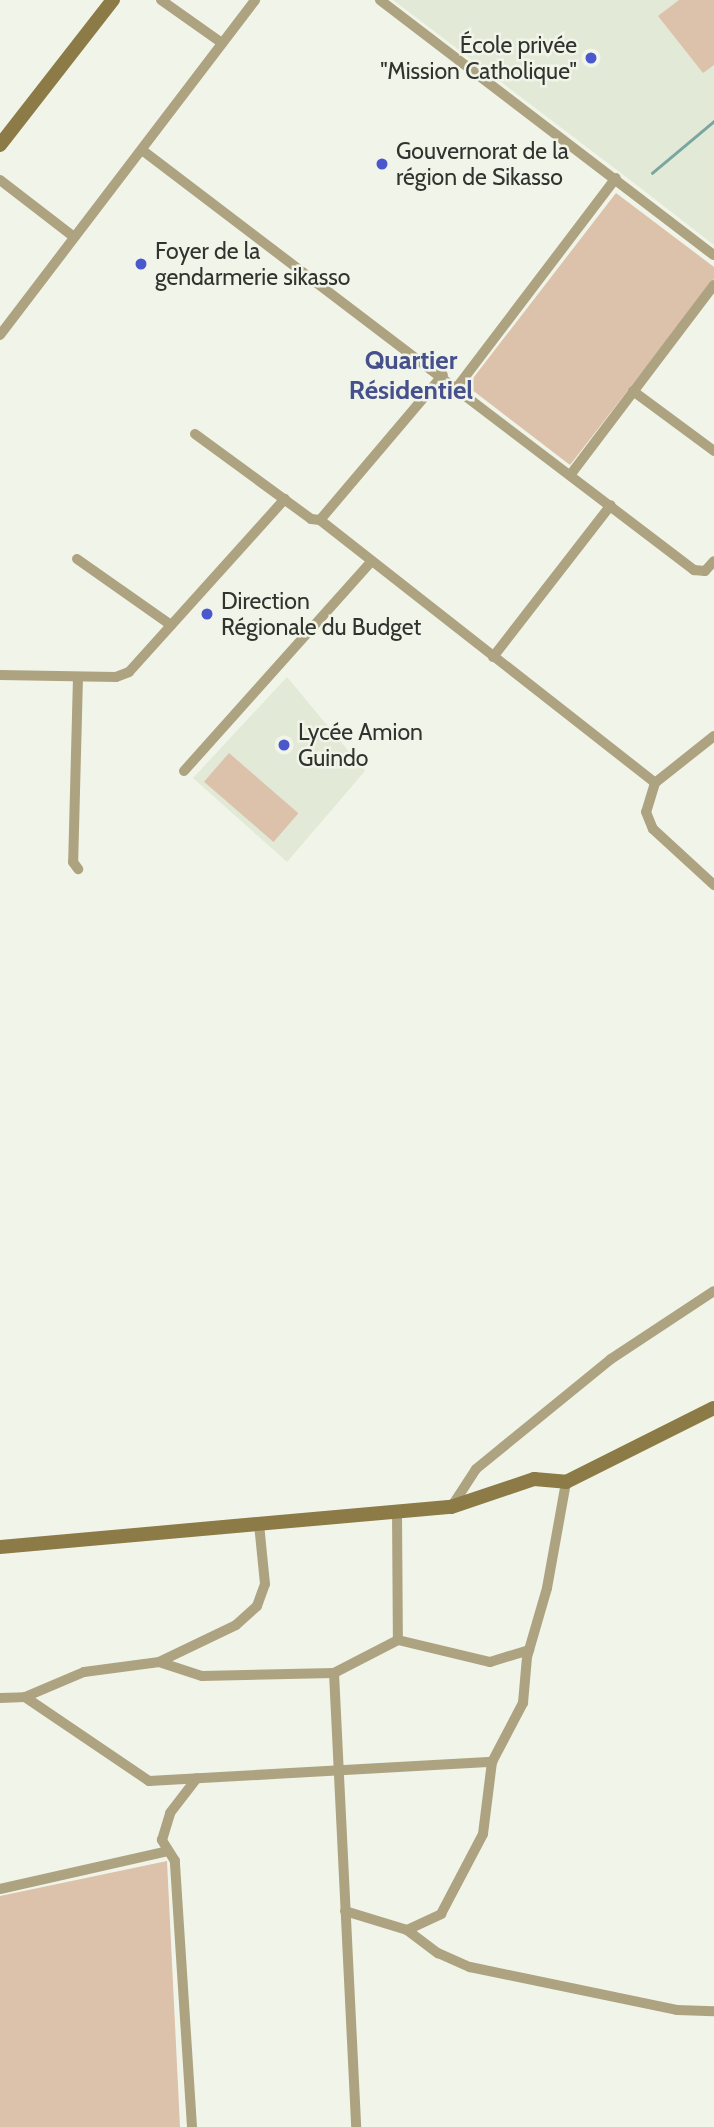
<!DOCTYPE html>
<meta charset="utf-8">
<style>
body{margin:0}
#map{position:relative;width:714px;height:2127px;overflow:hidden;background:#f1f5e9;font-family:Cabin,sans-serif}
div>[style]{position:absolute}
.built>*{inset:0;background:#e2e9d6}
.green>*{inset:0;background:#dcc1ab;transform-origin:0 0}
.stream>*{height:2.5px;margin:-1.25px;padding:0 1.25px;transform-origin:1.25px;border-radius:1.25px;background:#79a79f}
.street>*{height:10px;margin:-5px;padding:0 5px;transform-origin:5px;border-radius:5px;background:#aea380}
.secondary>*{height:14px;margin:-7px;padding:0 7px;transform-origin:7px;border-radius:7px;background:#8c7b46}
.dots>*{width:19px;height:19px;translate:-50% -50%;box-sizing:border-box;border:4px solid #f1f5e9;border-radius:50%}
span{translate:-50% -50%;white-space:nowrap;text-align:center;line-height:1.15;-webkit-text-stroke:5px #f1f5e9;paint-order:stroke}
.poi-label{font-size:23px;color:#31332f}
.right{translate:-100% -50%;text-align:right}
.left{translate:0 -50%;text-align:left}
.quarter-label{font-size:26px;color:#45508d;font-weight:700}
</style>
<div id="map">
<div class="built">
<div style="clip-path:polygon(393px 0,714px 0,714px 245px,634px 183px)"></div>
<div style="clip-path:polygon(287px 677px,365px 771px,287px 862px,193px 778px)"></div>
</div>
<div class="green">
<div style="clip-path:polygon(679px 0,714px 0,714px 65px,703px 73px,658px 16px)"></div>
<div style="clip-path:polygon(616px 193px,714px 267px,714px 279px,570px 465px,467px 386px)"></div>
<div style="left:229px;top:753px;width:92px;height:38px;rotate:41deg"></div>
<div style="clip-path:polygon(167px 1861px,180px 2127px,0 2127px,0 1896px)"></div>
</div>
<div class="stream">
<div style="left:652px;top:173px;width:81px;rotate:-40deg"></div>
</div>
<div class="street">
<div style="left:161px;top:0;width:75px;rotate:35.2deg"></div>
<div style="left:380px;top:0;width:420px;rotate:37.4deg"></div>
<div style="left:142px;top:150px;width:694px;rotate:37.27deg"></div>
<div style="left:694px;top:570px;width:11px;rotate:5deg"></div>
<div style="left:705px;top:571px;width:13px;rotate:-48deg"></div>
<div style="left:0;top:180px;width:93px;rotate:37.6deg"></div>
<div style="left:0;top:335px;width:421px;rotate:-52.7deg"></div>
<div style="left:458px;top:386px;width:261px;rotate:-52.8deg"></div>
<div style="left:633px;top:391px;width:101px;rotate:36.5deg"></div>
<div style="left:195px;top:434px;width:144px;rotate:36.2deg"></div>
<div style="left:311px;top:519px;width:9px;rotate:6deg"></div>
<div style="left:320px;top:520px;width:426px;rotate:38.1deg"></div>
<div style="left:571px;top:474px;width:237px;rotate:-52.9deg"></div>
<div style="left:320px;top:520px;width:190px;rotate:-49.7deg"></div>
<div style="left:77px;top:559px;width:115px;rotate:35.1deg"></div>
<div style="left:493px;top:657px;width:192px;rotate:-52.2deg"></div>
<div style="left:0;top:675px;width:116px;rotate:1deg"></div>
<div style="left:116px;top:677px;width:14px;rotate:-21deg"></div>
<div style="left:129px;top:672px;width:233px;rotate:-48deg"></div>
<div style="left:78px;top:677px;width:185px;rotate:91.5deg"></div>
<div style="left:73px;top:862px;width:9px;rotate:54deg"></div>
<div style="left:714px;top:736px;width:75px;rotate:141.5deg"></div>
<div style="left:655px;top:783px;width:30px;rotate:107deg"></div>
<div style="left:646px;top:812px;width:18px;rotate:68deg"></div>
<div style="left:653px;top:829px;width:83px;rotate:42.6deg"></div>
<div style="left:184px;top:771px;width:280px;rotate:-48.2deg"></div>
<div style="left:452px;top:1506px;width:44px;rotate:-57deg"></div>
<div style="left:476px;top:1469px;width:174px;rotate:-39.2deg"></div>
<div style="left:611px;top:1359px;width:123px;rotate:-33.4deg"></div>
<div style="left:397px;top:1512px;width:128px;rotate:89.6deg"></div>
<div style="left:159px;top:1662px;width:45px;rotate:18deg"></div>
<div style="left:202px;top:1676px;width:132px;rotate:-1.3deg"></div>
<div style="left:334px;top:1673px;width:72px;rotate:-27.3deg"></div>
<div style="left:398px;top:1640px;width:95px;rotate:13.4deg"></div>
<div style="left:490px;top:1662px;width:41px;rotate:-17.1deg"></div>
<div style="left:334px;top:1673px;width:455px;rotate:87.2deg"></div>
<div style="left:25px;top:1697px;width:150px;rotate:34.1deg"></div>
<div style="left:149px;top:1781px;width:344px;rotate:-3.2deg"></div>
<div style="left:0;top:1698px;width:25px;rotate:-2deg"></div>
<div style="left:25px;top:1697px;width:64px;rotate:-23deg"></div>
<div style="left:84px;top:1672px;width:76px;rotate:-7.6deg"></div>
<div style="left:159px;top:1662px;width:85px;rotate:-25.7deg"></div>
<div style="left:236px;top:1625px;width:28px;rotate:-42deg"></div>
<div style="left:257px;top:1606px;width:23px;rotate:-70deg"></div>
<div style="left:265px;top:1584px;width:60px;rotate:-95.7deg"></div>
<div style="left:0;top:1889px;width:172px;rotate:-12.7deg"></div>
<div style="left:345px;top:1911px;width:65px;rotate:17deg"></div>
<div style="left:407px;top:1930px;width:39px;rotate:37deg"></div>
<div style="left:438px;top:1953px;width:35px;rotate:24deg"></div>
<div style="left:470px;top:1967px;width:211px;rotate:11.7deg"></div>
<div style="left:677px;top:2010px;width:37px;rotate:2deg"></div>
<div style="left:407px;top:1930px;width:38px;rotate:-25deg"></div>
<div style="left:441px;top:1914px;width:90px;rotate:-62.3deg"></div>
<div style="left:483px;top:1834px;width:73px;rotate:-82.9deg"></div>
<div style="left:492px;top:1762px;width:67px;rotate:-62.3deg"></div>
<div style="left:523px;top:1703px;width:46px;rotate:-85deg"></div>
<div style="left:527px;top:1657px;width:72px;rotate:-73.8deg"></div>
<div style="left:547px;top:1588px;width:108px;rotate:-79.8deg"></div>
<div style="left:192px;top:2127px;width:267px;rotate:-93.7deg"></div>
<div style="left:175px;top:1861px;width:25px;rotate:-122deg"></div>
<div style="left:162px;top:1840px;width:28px;rotate:-73deg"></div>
<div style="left:170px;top:1813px;width:44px;rotate:-52.4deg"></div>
</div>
<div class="secondary">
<div style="left:0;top:145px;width:184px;rotate:-52.1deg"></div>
<div style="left:0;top:1547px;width:453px;rotate:-5.1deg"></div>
<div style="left:451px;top:1507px;width:88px;rotate:-18.6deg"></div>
<div style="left:534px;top:1479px;width:32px;rotate:5deg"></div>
<div style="left:566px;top:1482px;width:165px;rotate:-26.6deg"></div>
</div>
<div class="dots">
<div style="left:591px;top:58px;background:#4b57cd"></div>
<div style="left:382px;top:164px;background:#4b57cd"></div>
<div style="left:141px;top:264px;background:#4b57cd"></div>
<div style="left:207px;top:614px;background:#4b57cd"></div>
<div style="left:284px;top:745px;background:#4b57cd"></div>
</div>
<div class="poi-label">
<span class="right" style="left:577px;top:58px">École privée<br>"Mission Catholique"</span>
<span class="left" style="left:396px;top:164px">Gouvernorat de la<br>région de Sikasso</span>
<span class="left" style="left:155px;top:264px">Foyer de la<br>gendarmerie sikasso</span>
<span class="left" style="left:221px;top:614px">Direction<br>Régionale du Budget</span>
<span class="left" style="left:298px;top:745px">Lycée Amion<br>Guindo</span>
</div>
<div class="quarter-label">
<span style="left:411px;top:376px">Quartier<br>Résidentiel</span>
</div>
</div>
